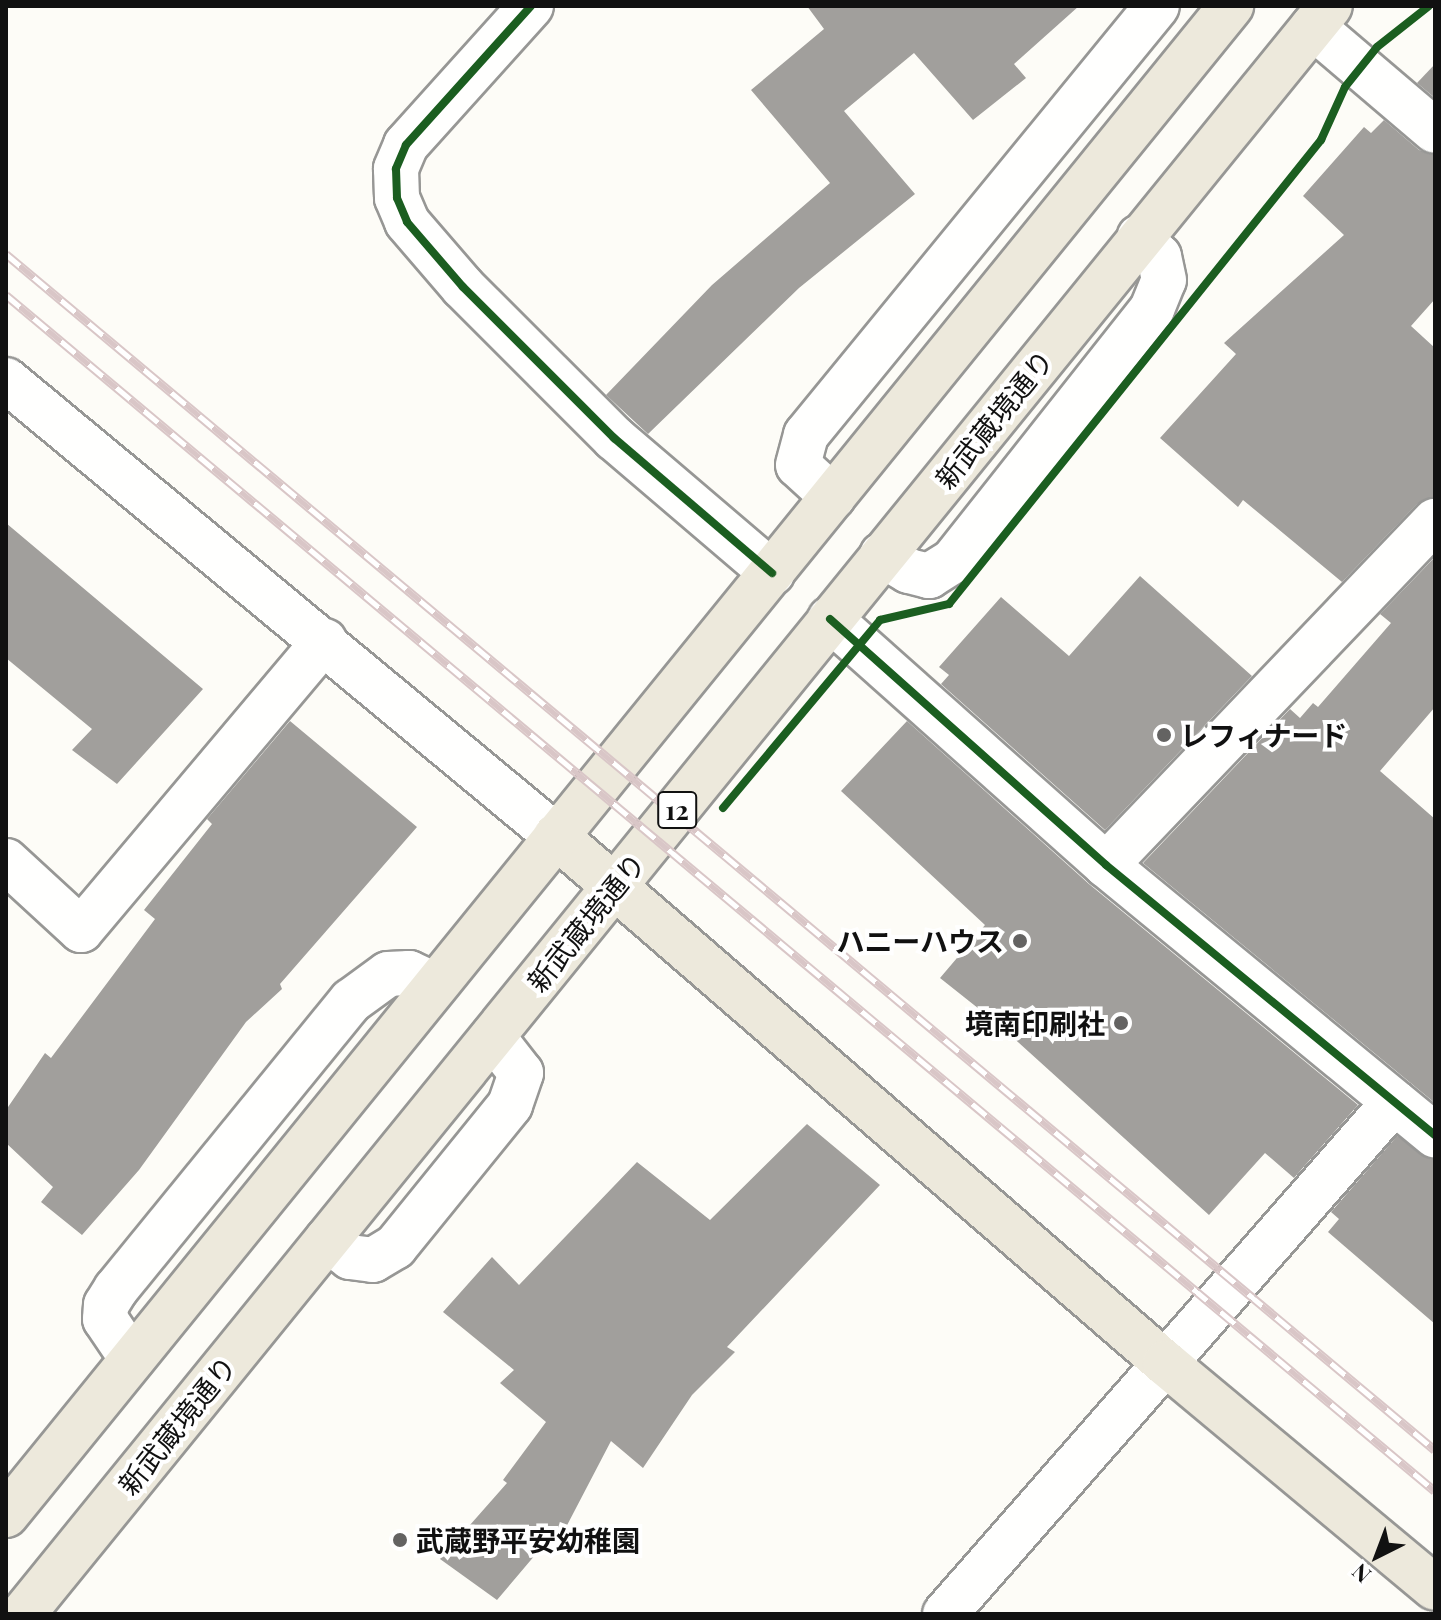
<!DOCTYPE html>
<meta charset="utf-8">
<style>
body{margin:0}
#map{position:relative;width:1441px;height:1620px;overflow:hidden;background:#fdfcf7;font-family:"Playfair Display","Noto Sans JP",serif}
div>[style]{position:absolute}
.building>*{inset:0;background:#a19f9c}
.roads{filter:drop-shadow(2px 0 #979795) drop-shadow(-2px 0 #979795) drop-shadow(0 2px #979795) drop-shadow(0 -2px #979795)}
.minor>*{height:44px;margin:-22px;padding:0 22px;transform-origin:22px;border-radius:22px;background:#fffffe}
.major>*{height:44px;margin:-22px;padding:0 22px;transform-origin:22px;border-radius:22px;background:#ede9dc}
.rail>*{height:9px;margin-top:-4.5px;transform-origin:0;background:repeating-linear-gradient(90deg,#fff 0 18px,#d9c6c7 0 36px);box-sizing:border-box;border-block:2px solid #d9c6c7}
.cycleway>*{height:8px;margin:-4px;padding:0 4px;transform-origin:4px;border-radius:4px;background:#1b5e20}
.dots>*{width:22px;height:22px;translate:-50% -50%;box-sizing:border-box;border:4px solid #fff;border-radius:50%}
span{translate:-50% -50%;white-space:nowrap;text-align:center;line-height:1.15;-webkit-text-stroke:8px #fff;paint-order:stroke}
.shield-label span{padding:2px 6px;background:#fff;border:2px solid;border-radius:6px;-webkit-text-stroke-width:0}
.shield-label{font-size:26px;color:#111;font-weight:700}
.street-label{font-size:28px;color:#111}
.poi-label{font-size:28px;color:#111;font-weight:700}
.left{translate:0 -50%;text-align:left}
.right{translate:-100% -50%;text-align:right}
.frame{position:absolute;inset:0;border:8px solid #111;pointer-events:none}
.north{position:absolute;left:1337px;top:1516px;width:80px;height:80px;-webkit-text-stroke:6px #fff;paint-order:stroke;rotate:222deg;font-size:22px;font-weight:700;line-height:32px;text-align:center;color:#111}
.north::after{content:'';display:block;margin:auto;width:28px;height:36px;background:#111;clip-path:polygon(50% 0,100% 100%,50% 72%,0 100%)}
</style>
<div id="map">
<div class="building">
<div style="clip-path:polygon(807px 6px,1079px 6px,1014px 64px,1026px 78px,973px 120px,914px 53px,844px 111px,915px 194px,799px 288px,648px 434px,606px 395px,712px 285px,830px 183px,751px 90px,824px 29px)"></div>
<div style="clip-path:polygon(1435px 64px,1435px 98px,1417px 83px)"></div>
<div style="clip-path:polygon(1384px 120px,1419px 150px,1435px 155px,1435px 299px,1411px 326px,1435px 348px,1435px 497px,1417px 504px,1342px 582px,1243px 500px,1238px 507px,1160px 438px,1236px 354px,1224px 343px,1344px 235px,1303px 196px,1364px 127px,1371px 133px)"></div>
<div style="clip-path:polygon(6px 523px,203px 689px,117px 784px,72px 750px,92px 729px,6px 658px)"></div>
<div style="clip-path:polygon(1435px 557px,1435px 707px,1380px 771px,1435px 819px,1435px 1103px,1143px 863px,1290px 709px,1300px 718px,1313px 703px,1318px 707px,1391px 623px,1380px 614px)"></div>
<div style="clip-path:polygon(1140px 576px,1252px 676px,1105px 830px,941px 684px,949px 675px,939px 667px,1001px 597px,1069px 656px)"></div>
<div style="clip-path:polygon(290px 721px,417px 827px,280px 984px,282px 989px,246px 1022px,139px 1170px,82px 1235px,41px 1202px,53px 1187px,6px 1143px,6px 1110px,45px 1053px,51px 1058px,155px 919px,144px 910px,212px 824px,207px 819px)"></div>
<div style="clip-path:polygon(907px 721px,1089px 884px,1358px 1105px,1294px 1178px,1265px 1153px,1209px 1215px,998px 1024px,940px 978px,985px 925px,841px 791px)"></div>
<div style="clip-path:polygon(807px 1124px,880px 1185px,727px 1347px,735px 1352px,692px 1395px,643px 1468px,611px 1441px,563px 1533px,558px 1528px,497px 1600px,440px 1559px,507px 1483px,503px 1480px,546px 1422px,500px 1383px,514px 1370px,443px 1312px,492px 1257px,519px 1285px,637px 1162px,710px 1220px)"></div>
<div style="clip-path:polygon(1397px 1136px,1435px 1159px,1435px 1324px,1328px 1232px,1339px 1219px,1331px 1212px)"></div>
</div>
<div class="roads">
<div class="minor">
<div style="left:531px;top:6px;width:187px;rotate:132deg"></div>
<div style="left:406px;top:145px;width:26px;rotate:113deg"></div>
<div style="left:396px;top:169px;width:29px;rotate:88deg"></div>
<div style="left:397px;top:198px;width:26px;rotate:67deg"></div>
<div style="left:407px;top:222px;width:86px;rotate:49.3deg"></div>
<div style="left:463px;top:287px;width:214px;rotate:45deg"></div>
<div style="left:614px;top:438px;width:208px;rotate:40.5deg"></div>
<div style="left:1313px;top:27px;width:160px;rotate:40.4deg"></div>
<div style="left:6px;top:380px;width:714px;rotate:39.66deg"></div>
<div style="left:833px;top:497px;width:47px;rotate:-137.6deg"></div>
<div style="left:798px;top:465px;width:31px;rotate:-75deg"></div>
<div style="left:806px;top:435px;width:554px;rotate:-50.71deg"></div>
<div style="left:882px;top:555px;width:31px;rotate:31deg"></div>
<div style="left:909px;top:571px;width:21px;rotate:14deg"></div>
<div style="left:929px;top:576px;width:28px;rotate:-32deg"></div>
<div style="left:953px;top:561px;width:321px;rotate:-51.7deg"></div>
<div style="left:1152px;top:309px;width:31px;rotate:-68deg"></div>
<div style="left:1164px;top:280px;width:24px;rotate:-102deg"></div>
<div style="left:1159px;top:257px;width:28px;rotate:-134deg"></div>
<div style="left:830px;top:619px;width:370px;rotate:41.7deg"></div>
<div style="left:1106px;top:865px;width:426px;rotate:39.4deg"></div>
<div style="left:6px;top:861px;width:102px;rotate:42.6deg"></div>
<div style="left:81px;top:930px;width:378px;rotate:-49.9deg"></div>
<div style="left:1106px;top:865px;width:476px;rotate:-46.3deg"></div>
<div style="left:327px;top:1240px;width:29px;rotate:36deg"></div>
<div style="left:350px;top:1257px;width:23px;rotate:7deg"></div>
<div style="left:373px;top:1260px;width:26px;rotate:-31deg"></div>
<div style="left:395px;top:1247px;width:183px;rotate:-51deg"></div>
<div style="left:510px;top:1105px;width:34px;rotate:-71deg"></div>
<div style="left:521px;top:1073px;width:46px;rotate:-127.9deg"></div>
<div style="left:132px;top:1359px;width:48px;rotate:-124deg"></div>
<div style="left:105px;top:1319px;width:14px;rotate:-86deg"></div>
<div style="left:106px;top:1305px;width:19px;rotate:-58deg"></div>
<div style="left:116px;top:1289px;width:372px;rotate:-50.8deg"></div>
<div style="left:351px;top:1001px;width:46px;rotate:-36.1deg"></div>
<div style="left:388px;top:974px;width:21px;rotate:-3deg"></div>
<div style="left:409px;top:973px;width:29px;rotate:25deg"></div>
<div style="left:945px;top:1614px;width:681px;rotate:-48.75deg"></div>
</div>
<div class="major">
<div style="left:556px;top:836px;width:805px;rotate:40.87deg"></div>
<div style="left:1165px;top:1363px;width:351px;rotate:39.8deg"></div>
<div style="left:6px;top:1515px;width:1944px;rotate:-50.93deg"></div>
<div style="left:23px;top:1614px;width:2072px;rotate:-50.9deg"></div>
</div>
</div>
<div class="rail">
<div style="left:6px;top:254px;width:1863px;rotate:39.93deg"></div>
<div style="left:6px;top:295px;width:1863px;rotate:39.93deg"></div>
</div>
<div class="cycleway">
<div style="left:531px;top:6px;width:187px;rotate:132deg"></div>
<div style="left:406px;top:145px;width:26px;rotate:113deg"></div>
<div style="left:396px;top:169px;width:29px;rotate:88deg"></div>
<div style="left:397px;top:198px;width:26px;rotate:67deg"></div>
<div style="left:407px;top:222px;width:86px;rotate:49.3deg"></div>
<div style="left:463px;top:287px;width:214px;rotate:45deg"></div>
<div style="left:614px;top:438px;width:208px;rotate:40.5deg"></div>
<div style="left:830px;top:619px;width:370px;rotate:41.7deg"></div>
<div style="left:1106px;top:865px;width:426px;rotate:39.4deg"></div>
<div style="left:723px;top:808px;width:245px;rotate:-50.1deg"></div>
<div style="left:880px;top:620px;width:71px;rotate:-13.1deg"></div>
<div style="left:949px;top:604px;width:595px;rotate:-51.28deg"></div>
<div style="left:1321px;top:140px;width:58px;rotate:-65.6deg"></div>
<div style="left:1345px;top:87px;width:51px;rotate:-51.3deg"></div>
<div style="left:1377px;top:47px;width:66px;rotate:-38.3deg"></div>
</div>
<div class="dots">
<div style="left:1164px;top:735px;background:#646362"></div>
<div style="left:1020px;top:941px;background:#646362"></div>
<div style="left:1121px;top:1023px;background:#646362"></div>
<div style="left:400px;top:1540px;background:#646362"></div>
</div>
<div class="shield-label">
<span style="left:677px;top:810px">12</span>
</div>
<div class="street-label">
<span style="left:994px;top:419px;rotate:-51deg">新武蔵境通り</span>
<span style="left:586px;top:922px;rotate:-51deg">新武蔵境通り</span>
<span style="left:177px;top:1425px;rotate:-51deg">新武蔵境通り</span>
</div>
<div class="poi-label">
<span class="left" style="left:1180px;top:735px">レフィナード</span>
<span class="right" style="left:1004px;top:941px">ハニーハウス</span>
<span class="right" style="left:1105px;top:1023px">境南印刷社</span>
<span class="left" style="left:416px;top:1540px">武蔵野平安幼稚園</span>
</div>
<div class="frame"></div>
<div class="north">N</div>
</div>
